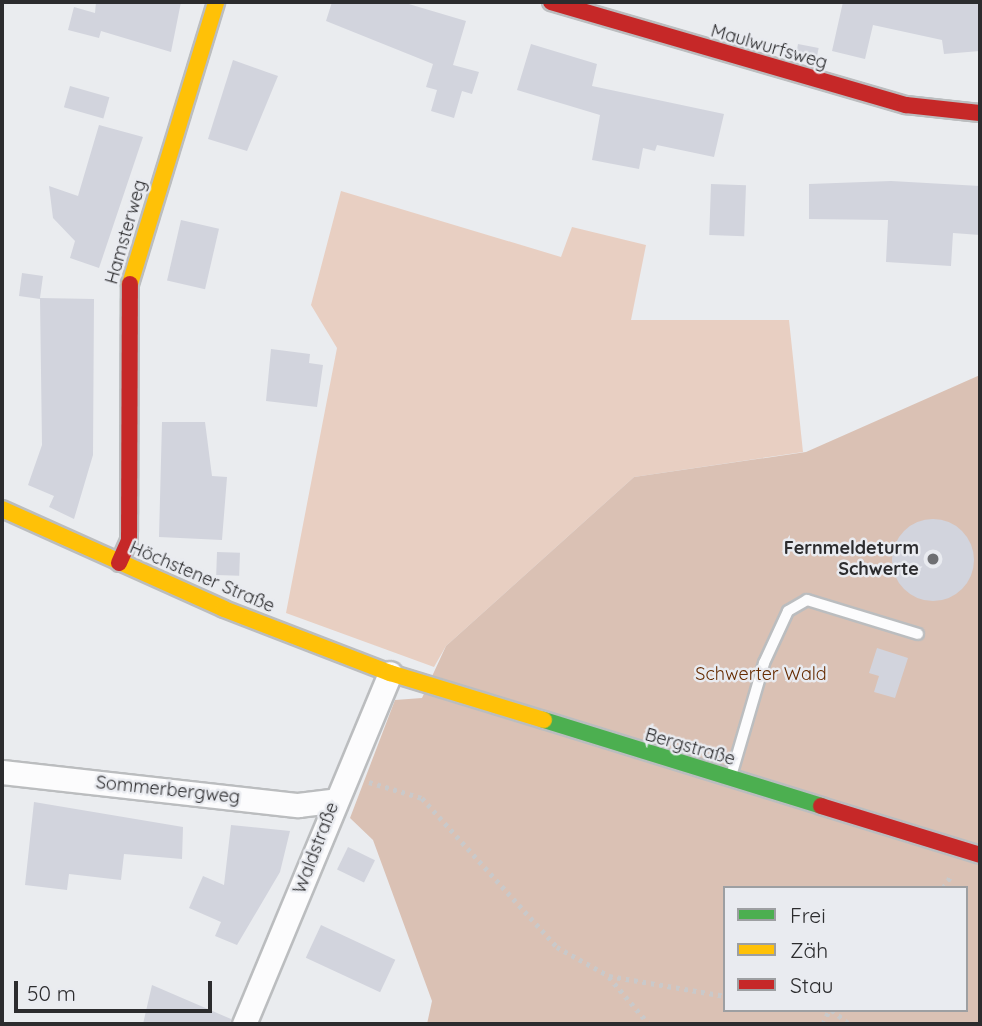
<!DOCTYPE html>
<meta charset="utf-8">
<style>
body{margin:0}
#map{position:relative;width:982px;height:1026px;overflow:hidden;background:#eaecef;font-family:Quicksand,sans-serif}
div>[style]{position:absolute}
.green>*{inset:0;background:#e8cfc2}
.forest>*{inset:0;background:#dac1b4}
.building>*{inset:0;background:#d2d4dd;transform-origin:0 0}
.round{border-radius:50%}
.path>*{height:4.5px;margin-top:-2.25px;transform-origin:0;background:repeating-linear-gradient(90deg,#c9c9ca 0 3.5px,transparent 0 8.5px)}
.roads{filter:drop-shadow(2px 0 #bbbdbf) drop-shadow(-2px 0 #bbbdbf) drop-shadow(0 2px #bbbdbf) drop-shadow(0 -2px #bbbdbf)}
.lane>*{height:10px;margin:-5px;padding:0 5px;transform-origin:5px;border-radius:5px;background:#fcfcfd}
.street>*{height:23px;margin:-11.5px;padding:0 11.5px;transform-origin:11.5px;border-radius:11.5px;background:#fcfcfd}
.fast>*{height:16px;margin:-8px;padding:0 8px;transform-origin:8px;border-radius:8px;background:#4caf50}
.slow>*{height:16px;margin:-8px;padding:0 8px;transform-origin:8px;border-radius:8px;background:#ffc107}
.jam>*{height:16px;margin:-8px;padding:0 8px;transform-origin:8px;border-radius:8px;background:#c62828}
.dots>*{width:19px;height:19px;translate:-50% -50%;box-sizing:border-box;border:4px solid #e9ebf0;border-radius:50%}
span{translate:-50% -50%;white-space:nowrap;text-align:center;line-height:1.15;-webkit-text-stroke:5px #e9ebf0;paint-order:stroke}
.street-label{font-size:18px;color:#2c2c2e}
.poi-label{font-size:18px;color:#2c2c2e;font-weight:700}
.right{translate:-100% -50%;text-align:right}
.park-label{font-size:18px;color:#652b00}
.frame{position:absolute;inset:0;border:4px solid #2c2c2e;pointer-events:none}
.legend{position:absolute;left:723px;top:886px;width:245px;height:126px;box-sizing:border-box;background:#e9ebf0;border:2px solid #9d9fa2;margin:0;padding:9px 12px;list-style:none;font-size:21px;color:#2c2c2e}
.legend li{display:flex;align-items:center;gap:14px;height:35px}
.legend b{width:35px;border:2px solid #9d9fa2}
.scale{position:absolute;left:14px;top:981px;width:198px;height:32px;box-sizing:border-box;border:4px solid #2c2c2e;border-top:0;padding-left:9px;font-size:21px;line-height:24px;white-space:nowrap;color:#2c2c2e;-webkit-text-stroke:5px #e9ebf0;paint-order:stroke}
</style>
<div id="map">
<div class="green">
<div style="clip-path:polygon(341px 191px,561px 257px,572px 227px,646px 245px,631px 320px,789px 320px,803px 452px,634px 477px,446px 646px,434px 667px,286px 613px,337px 348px,311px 305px)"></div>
</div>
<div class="forest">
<div style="clip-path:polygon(evenodd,980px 375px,980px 1024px,427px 1024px,432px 1001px,373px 840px,350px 818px,395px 700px,422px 698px,446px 646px,634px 477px,806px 452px,980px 375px,725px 888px,966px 888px,966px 1010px,725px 1010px,725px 888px)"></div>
</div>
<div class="building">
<div style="clip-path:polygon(96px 2px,181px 2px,171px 52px,101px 31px,99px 38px,68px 30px,74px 7px,95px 13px)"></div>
<div style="clip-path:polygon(332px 2px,402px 2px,466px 21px,453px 65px,479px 72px,472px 94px,462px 91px,454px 118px,431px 111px,437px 90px,426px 87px,433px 64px,326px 21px)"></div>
<div style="clip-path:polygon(843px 2px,980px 2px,980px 51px,944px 54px,942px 40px,873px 25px,865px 59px,832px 51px)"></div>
<div style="clip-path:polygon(531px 44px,597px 64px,592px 86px,724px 114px,714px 157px,657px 145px,655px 151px,643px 148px,639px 169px,592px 160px,600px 115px,517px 90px)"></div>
<div style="left:798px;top:44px;width:21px;height:13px;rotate:11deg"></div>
<div style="clip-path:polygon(233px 60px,278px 76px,247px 151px,208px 139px)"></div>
<div style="left:70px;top:86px;width:41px;height:22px;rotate:16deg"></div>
<div style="clip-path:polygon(99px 125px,143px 137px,99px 268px,70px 258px,75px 241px,53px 218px,49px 186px,78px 196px)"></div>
<div style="clip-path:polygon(891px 181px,980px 186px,980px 235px,953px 233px,951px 266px,886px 262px,888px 220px,809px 219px,809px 184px)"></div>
<div style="left:711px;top:184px;width:35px;height:51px;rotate:2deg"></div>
<div style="left:181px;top:220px;width:39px;height:62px;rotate:13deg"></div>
<div style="clip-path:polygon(22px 273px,43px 276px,40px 298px,94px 299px,93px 455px,74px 519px,49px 507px,54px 496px,28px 485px,42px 445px,40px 299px,19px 296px)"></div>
<div style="clip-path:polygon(271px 349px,310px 354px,309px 363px,323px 365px,317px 407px,266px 401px)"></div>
<div style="clip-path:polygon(162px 422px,205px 422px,212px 476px,227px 477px,222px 540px,159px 537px)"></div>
<div class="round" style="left:892px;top:519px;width:82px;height:82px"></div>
<div style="left:217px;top:552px;width:23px;height:23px;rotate:2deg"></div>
<div style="clip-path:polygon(877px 648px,908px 658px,895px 698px,874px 692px,879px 676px,869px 673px)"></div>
<div style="clip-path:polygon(34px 802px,183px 827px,182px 859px,124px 854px,121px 880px,69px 874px,67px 890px,25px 885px)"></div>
<div style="clip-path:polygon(231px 825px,290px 831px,280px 872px,237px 945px,215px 936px,221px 922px,189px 908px,203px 876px,224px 885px)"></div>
<div style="left:348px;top:847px;width:30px;height:25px;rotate:26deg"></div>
<div style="left:321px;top:925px;width:82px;height:36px;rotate:25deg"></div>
<div style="clip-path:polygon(152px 985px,231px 1019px,230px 1024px,143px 1024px)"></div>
</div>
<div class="path">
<div style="left:369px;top:782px;width:55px;rotate:16.8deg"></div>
<div style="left:422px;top:798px;width:201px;rotate:47.8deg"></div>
<div style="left:557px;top:947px;width:60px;rotate:29.1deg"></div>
<div style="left:609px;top:976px;width:118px;rotate:9.8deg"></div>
<div style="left:943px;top:888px;width:17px;rotate:-57deg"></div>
<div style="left:609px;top:977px;width:62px;rotate:49.6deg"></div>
<div style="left:832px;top:1010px;width:22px;rotate:39deg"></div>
<div style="left:823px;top:1024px;width:15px;rotate:-67deg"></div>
</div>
<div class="roads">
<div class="lane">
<div style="left:731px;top:776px;width:118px;rotate:-73.7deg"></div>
<div style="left:764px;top:663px;width:57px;rotate:-65.2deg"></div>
<div style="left:788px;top:611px;width:22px;rotate:-30deg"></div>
<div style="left:807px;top:600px;width:116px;rotate:17deg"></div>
</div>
<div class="street">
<div style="left:2px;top:772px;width:298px;rotate:6.4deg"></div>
<div style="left:298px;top:805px;width:35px;rotate:-7deg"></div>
<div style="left:244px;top:1024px;width:380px;rotate:-67.4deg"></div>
</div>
<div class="fast">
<div style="left:544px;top:720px;width:290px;rotate:17.2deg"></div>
</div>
<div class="slow">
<div style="left:130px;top:284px;width:295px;rotate:-73deg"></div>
<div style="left:2px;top:509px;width:243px;rotate:24.2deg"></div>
<div style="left:224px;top:609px;width:178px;rotate:21.1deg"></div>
<div style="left:390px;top:673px;width:161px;rotate:17deg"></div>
</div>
<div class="jam">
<div style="left:551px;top:2px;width:370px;rotate:16.2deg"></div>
<div style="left:906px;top:105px;width:74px;rotate:6.2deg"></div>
<div style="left:119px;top:563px;width:24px;rotate:-66deg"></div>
<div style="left:129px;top:541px;width:257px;rotate:-89.8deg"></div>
<div style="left:821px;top:806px;width:166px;rotate:17.1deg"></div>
</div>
</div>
<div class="dots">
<div style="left:933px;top:559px;background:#6e6f72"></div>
</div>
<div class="street-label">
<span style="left:769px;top:47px;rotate:16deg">Maulwurfsweg</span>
<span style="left:126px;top:232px;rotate:-74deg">Hamsterweg</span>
<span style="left:202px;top:577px;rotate:23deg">Höchstener Straße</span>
<span style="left:690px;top:747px;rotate:16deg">Bergstraße</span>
<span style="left:168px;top:790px;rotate:6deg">Sommerbergweg</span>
<span style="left:316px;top:848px;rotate:-69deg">Waldstraße</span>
</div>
<div class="poi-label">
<span class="right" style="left:919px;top:559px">Fernmeldeturm<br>Schwerte</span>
</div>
<div class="park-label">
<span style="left:761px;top:674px">Schwerter Wald</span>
</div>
<div class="frame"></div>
<ul class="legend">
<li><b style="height:9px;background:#4caf50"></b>Frei</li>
<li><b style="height:9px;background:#ffc107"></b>Zäh</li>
<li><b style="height:9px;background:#c62828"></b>Stau</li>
</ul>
<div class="scale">50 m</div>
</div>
